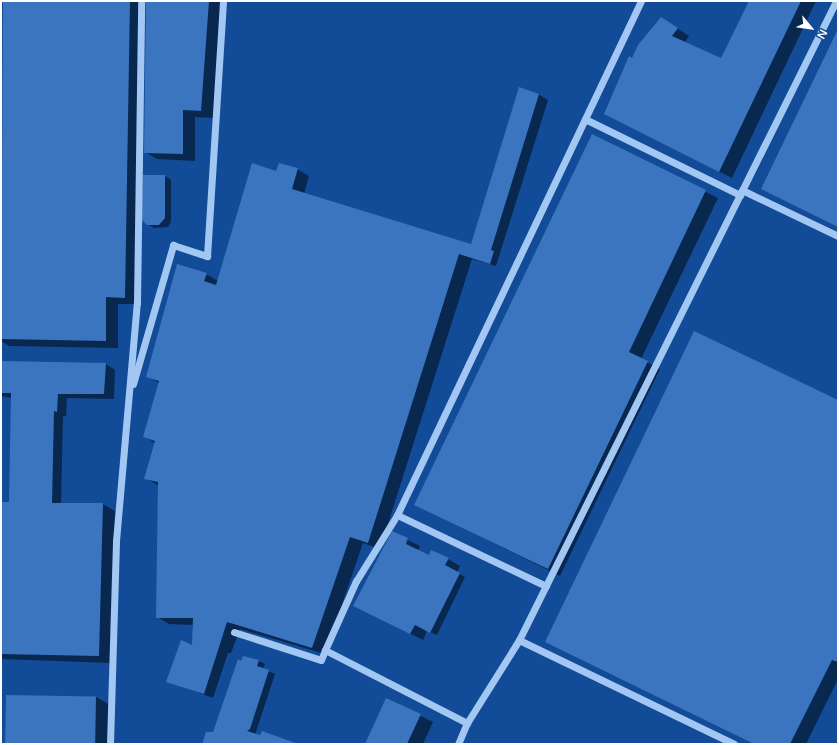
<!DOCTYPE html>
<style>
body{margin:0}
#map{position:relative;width:839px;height:745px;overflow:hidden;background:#124b97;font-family:"Varela Round",sans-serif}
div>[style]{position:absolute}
.shadow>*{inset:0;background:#0007}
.building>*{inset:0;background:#3b75bf;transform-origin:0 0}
.minor>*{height:7px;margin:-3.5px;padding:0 3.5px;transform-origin:3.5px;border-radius:3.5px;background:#a3c7f3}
span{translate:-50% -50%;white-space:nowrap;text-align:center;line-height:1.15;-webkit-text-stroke:3px #124b97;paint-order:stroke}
.frame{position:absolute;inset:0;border:2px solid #fff;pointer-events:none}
.north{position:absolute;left:791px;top:8px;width:40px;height:40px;-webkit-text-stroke:3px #124b97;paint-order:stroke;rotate:119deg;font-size:11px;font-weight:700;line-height:16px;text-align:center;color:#fff}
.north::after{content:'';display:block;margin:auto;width:14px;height:18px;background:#fff;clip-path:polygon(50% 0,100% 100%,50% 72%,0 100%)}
</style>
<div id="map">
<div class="shadow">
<div style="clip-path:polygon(4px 1px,142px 1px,137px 304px,118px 304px,118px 348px,9px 346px,1px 341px)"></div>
<div style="clip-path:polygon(147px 1px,222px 1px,214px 118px,195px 117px,195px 161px,157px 159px,145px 152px)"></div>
<div style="clip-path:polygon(750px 1px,816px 1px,732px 178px,606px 114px,633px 59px,674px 26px,689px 36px,684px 43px,721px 60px)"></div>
<div style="clip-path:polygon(538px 94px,548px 100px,496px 266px,472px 259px,380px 549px,363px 543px,325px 654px,240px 629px,231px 653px,228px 653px,213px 698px,167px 681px,193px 646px,194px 625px,169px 624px,157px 617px,159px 486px,146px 478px,155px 443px,144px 436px,159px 383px,147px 376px,206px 274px,218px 281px,277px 173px,297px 169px,309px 176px,304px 194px,472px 245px)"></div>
<div style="clip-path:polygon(593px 136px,718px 198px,641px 359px,660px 369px,560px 576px,416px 505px)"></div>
<div style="clip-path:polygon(144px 176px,165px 176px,171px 180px,171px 222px,168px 227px,154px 228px,143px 221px)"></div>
<div style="clip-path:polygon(1px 362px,106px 364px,115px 370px,114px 399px,67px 398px,66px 416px,63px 416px,61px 504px,103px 504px,115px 511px,111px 663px,1px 659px,1px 503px,10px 503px,12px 398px,1px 396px)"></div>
<div style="clip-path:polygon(838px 401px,838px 679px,806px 744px,754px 744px,559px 648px)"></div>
<div style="clip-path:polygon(392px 532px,420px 546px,418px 551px,429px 557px,448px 559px,460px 566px,457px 572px,465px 577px,437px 635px,427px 631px,423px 640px,354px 606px)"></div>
<div style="clip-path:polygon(259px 661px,265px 664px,263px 669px,275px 674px,255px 735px,295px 744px,203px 744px,213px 733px,241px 662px)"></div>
<div style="clip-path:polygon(6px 696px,96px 697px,114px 707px,113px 744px,6px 744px)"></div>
<div style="clip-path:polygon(387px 699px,433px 722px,423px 744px,366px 744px)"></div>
</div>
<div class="building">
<div style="clip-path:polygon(3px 1px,130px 1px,125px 298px,106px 297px,106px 341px,1px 339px)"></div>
<div style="clip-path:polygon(146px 1px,209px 1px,201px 111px,183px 110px,183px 154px,144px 153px)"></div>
<div style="clip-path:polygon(749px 1px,801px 1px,719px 172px,604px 114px,629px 56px,632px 58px,638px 45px,661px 17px,678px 28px,672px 36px,721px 58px)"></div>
<div style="clip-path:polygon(838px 29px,838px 227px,761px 189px)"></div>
<div style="clip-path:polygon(519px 87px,539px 94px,491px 250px,494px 251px,490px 264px,459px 254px,368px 543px,350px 537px,312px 648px,227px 622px,204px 694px,166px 682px,181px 640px,192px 645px,193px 618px,156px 618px,158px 482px,144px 479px,155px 441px,143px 437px,159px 381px,146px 377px,177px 264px,207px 273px,204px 281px,216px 285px,252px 163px,276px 171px,279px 163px,298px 168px,292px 189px,471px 244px)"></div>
<div style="clip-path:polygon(592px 134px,706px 190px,629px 352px,648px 361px,548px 569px,414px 505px)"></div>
<div style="clip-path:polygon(143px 175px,165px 175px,165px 218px,159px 225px,147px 225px,141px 219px)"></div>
<div style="clip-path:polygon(694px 331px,838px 400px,838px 662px,832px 660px,790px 744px,754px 744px,545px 642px)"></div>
<div style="clip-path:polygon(1px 361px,106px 363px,104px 394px,58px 394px,57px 412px,54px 411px,52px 503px,103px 503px,99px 656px,1px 654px,1px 502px,9px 502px,11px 393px,1px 393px)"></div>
<div style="clip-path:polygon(392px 531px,408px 538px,406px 544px,429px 555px,431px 550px,449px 558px,445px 565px,460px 573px,430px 633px,415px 625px,410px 634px,353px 606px)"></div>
<div style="clip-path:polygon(243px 656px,259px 660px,257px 666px,269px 670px,250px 729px,247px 731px,260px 735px,262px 731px,298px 744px,202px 744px,206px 732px,213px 732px,238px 659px,241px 661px)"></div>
<div style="left:6px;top:695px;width:90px;height:49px;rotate:1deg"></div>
<div style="clip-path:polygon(386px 698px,421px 714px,407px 744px,365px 744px)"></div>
</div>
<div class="minor">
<div style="left:585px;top:119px;width:173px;rotate:26.1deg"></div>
<div style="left:742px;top:190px;width:106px;rotate:25.6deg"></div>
<div style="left:133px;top:384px;width:145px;rotate:-73.9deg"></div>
<div style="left:173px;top:245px;width:36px;rotate:18deg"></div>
<div style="left:207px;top:256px;width:256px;rotate:-86.4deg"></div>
<div style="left:397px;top:515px;width:78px;rotate:121.8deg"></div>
<div style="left:356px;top:581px;width:76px;rotate:114.2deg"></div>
<div style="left:325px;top:650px;width:160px;rotate:27.2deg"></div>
<div style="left:546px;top:586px;width:165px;rotate:-154.5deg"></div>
<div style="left:397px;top:515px;width:569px;rotate:-64.61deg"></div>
<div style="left:234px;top:632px;width:91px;rotate:17.8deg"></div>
<div style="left:321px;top:660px;width:11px;rotate:-68deg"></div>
<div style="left:519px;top:640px;width:239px;rotate:25.8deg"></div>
<div style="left:110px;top:744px;width:203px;rotate:-88.3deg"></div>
<div style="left:116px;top:541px;width:239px;rotate:-85deg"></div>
<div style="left:137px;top:303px;width:302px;rotate:-89.2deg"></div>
<div style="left:458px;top:744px;width:23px;rotate:-67deg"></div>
<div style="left:467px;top:723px;width:98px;rotate:-57.9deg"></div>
<div style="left:519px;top:640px;width:713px;rotate:-63.61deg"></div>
</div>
<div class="frame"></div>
<div class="north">N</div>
</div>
